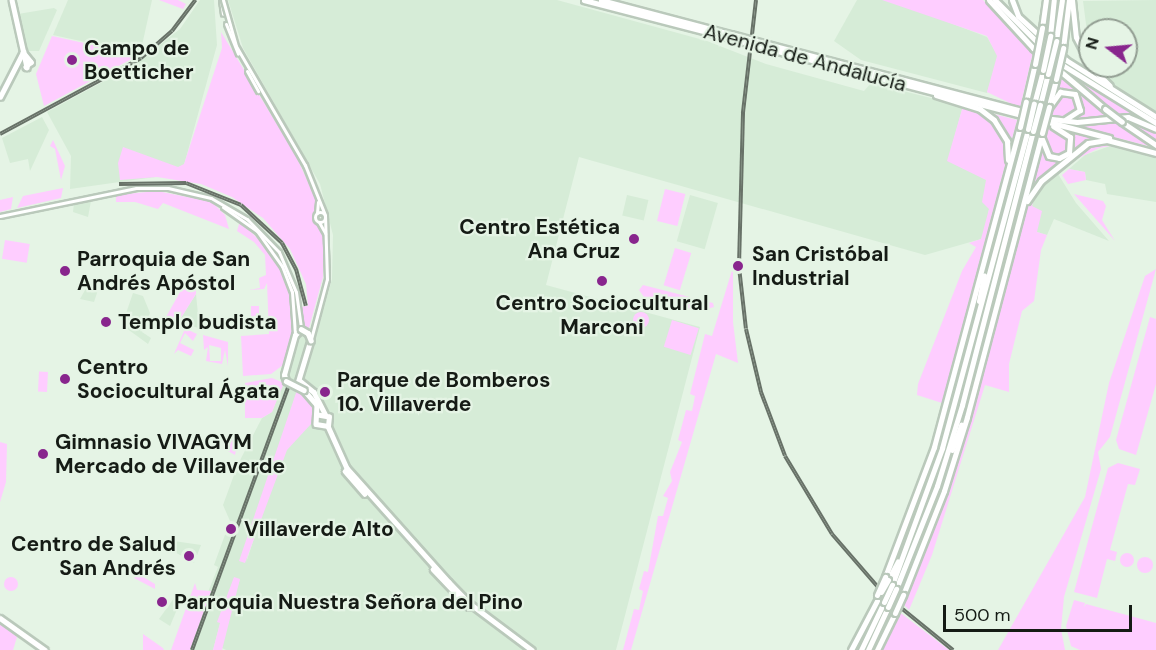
<!DOCTYPE html>
<meta charset="utf-8">
<style>
body{margin:0}
#map{position:relative;width:1156px;height:650px;overflow:hidden;background:#e5f4e5;font-family:"DM Sans",sans-serif}
div>[style]{position:absolute}
.built>*{inset:0;background:#d6ecd7;transform-origin:0 0}
.green>*{inset:0;background:#fecdff;transform-origin:0 0}
.round{border-radius:50%}
.roads{filter:drop-shadow(2px 0 #bac9bb) drop-shadow(-2px 0 #bac9bb) drop-shadow(0 2px #bac9bb) drop-shadow(0 -2px #bac9bb)}
.minor>*{height:3px;margin:-1.5px;padding:0 1.5px;transform-origin:1.5px;border-radius:1.5px;background:#fff}
.major>*{height:4.5px;margin:-2.25px;padding:0 2.25px;transform-origin:2.25px;border-radius:2.25px;background:#fff}
.highway>*{height:5px;margin:-2.5px;padding:0 2.5px;transform-origin:2.5px;border-radius:2.5px;background:#fff}
.rail>*{height:4px;margin-top:-2px;transform-origin:0;background:repeating-linear-gradient(90deg,#e5f4e5 0 4.5px,#687268 0 9px);box-sizing:border-box;border-block:2px solid #687268}
.bridges{filter:drop-shadow(2px 0 #bac9bb) drop-shadow(-2px 0 #bac9bb) drop-shadow(0 2px #bac9bb) drop-shadow(0 -2px #bac9bb)}
.minor-bridge>*{height:3px;margin:-1.5px;padding:0 1.5px;transform-origin:1.5px;border-radius:1.5px;background:#fff}
.minor-bridge>.ring{margin:-1.5px;padding:0;box-sizing:content-box;background:none;border:3px solid #fff;border-radius:50%}
.major-bridge>*{height:4.5px;margin:-2.25px;padding:0 2.25px;transform-origin:2.25px;border-radius:2.25px;background:#fff}
.highway-bridge>*{height:5px;margin:-2.5px;padding:0 2.5px;transform-origin:2.5px;border-radius:2.5px;background:#fff}
.dots>*{width:16px;height:16px;translate:-50% -50%;box-sizing:border-box;border:3px solid #e5f4e5;border-radius:50%}
span{translate:-50% -50%;white-space:nowrap;text-align:center;line-height:1.15;-webkit-text-stroke:4.5px #e5f4e5;paint-order:stroke}
.poi-label{font-size:21px;color:#151b15;font-weight:700}
.left{translate:0 -50%;text-align:left}
.right{translate:-100% -50%;text-align:right}
.street-label{font-size:21px;color:#151b15}
.north{position:absolute;left:1078px;top:18px;width:60px;height:60px;box-sizing:border-box;background:#e5f4e5;border:2px solid #929d92;border-radius:50%;rotate:286deg;font-size:16px;font-weight:700;line-height:24px;text-align:center;color:#151b15}
.north::after{content:'';display:block;margin:auto;width:21px;height:27px;background:#88258d;clip-path:polygon(50% 0,100% 100%,50% 72%,0 100%)}
.scale{position:absolute;left:943px;top:605px;width:189px;height:27px;box-sizing:border-box;border:3px solid #151b15;border-top:0;padding-left:8px;font-size:18px;line-height:21px;white-space:nowrap;color:#151b15;-webkit-text-stroke:4px #e5f4e5;paint-order:stroke}
</style>
<div id="map">
<div class="built">
<div style="clip-path:polygon(68px 0,152px 0,141px 50px,136px 53px,53px 35px)"></div>
<div style="clip-path:polygon(200px 0,214px 0,217px 45px,184px 165px,155px 177px,70px 189px,71px 156px,47px 112px,134px 65px,180px 29px)"></div>
<div style="clip-path:polygon(228px 0,557px 0,707px 41px,766px 64px,864px 91px,871px 83px,963px 106px,948px 160px,987px 180px,989px 209px,985px 231px,981px 239px,925px 255px,579px 157px,546px 285px,700px 327px,616px 650px,226px 650px,218px 646px,240px 579px,227px 597px,213px 650px,185px 650px,218px 567px,214px 565px,230px 521px,223px 505px,238px 464px,262px 418px,272px 412px,301px 336px,314px 339px,255px 520px,246px 563px,291px 426px,332px 279px,333px 235px,320px 184px,243px 48px)"></div>
<div style="clip-path:polygon(857px 0,890px 0,987px 37px,998px 56px,987px 93px,861px 60px,834px 41px)"></div>
<div style="clip-path:polygon(1156px 0,1156px 112px,1120px 91px,1095px 66px,1126px 66px,1126px 30px,1090px 30px,1090px 55px,1083px 1px)"></div>
<div style="clip-path:polygon(54px 8px,57px 10px,39px 51px,26px 51px,18px 14px)"></div>
<div style="clip-path:polygon(42px 117px,49px 130px,30px 171px,28px 159px,10px 163px,2px 138px)"></div>
<div style="clip-path:polygon(1110px 146px,1156px 158px,1156px 202px,1107px 194px,1105px 184px,1086px 180px,1085px 172px,1069px 169px,1085px 155px)"></div>
<div style="clip-path:polygon(1058px 174px,1076px 203px,1109px 241px,1054px 219px,1047px 235px,1037px 232px,1032px 206px,1036px 192px)"></div>
<div style="left:627px;top:195px;width:22px;height:21px;rotate:13deg"></div>
<div style="left:690px;top:195px;width:29px;height:48px;rotate:16deg"></div>
<div style="clip-path:polygon(91px 201px,88px 217px,73px 212px,74px 203px)"></div>
<div style="clip-path:polygon(89px 283px,99px 287px,94px 302px,80px 299px)"></div>
<div style="clip-path:polygon(133px 293px,143px 296px,150px 313px,142px 332px,151px 338px,148px 344px,122px 325px)"></div>
<div style="clip-path:polygon(196px 294px,199px 325px,198px 328px,179px 321px)"></div>
<div style="clip-path:polygon(167px 540px,201px 545px,194px 563px,166px 547px)"></div>
<div style="clip-path:polygon(174px 598px,181px 600px,170px 626px,159px 619px)"></div>
</div>
<div class="green">
<div style="clip-path:polygon(159px 0,178px 0,186px 4px,183px 9px)"></div>
<div style="clip-path:polygon(882px 0,983px 0,1033px 52px,1020px 108px,987px 92px,997px 56px,987px 36px)"></div>
<div style="clip-path:polygon(221px 32px,295px 154px,317px 202px,313px 215px,323px 228px,323px 277px,309px 328px,298px 323px,299px 307px,308px 306px,306px 284px,290px 249px,263px 218px,232px 197px,201px 184px,157px 177px,120px 180px,118px 163px,123px 147px,178px 167px,184px 164px,222px 48px)"></div>
<div style="clip-path:polygon(52px 36px,139px 55px,44px 106px,36px 74px)"></div>
<div style="clip-path:polygon(1061px 67px,1156px 125px,1156px 148px,1049px 120px)"></div>
<div style="clip-path:polygon(963px 106px,1017px 120px,942px 403px,917px 395px,918px 384px,962px 271px,976px 247px,969px 243px,981px 239px,989px 209px,982px 202px,986px 180px,947px 161px)"></div>
<div style="clip-path:polygon(1048px 125px,1147px 155px,1110px 146px,1099px 148px,1073px 161px,1036px 192px,1032px 206px,1042px 211px,1037px 232px,1047px 235px,1041px 250px,1034px 301px,1022px 311px,1009px 364px,1009px 392px,985px 385px,932px 555px,909px 610px,902px 603px,949px 484px)"></div>
<div style="clip-path:polygon(53px 140px,65px 166px,61px 180px,55px 149px,50px 146px)"></div>
<div style="clip-path:polygon(1069px 169px,1085px 172px,1086px 180px,1068px 184px,1062px 175px)"></div>
<div style="clip-path:polygon(63px 188px,61px 198px,17px 208px,23px 196px)"></div>
<div style="left:665px;top:189px;width:21px;height:33px;rotate:14deg"></div>
<div style="clip-path:polygon(157px 191px,212px 202px,225px 215px,229px 229px,163px 203px,158px 209px,135px 202px,116px 202px,116px 195px)"></div>
<div style="clip-path:polygon(1074px 194px,1103px 201px,1106px 206px,1102px 220px,1115px 241px)"></div>
<div style="clip-path:polygon(13px 197px,11px 209px,0 212px,0 200px)"></div>
<div style="clip-path:polygon(240px 221px,274px 255px,290px 294px,292px 331px,283px 365px,271px 374px,243px 376px,241px 336px,269px 334px,267px 283px,264px 289px,249px 290px,260px 288px,259px 278px,266px 275px,265px 255px,254px 242px,237px 231px)"></div>
<div style="left:5px;top:240px;width:25px;height:19px;rotate:9deg"></div>
<div style="left:675px;top:248px;width:17px;height:39px;rotate:17deg"></div>
<div style="clip-path:polygon(733px 267px,733px 322px,738px 363px,716px 354px,631px 650px,623px 650px,634px 609px,639px 610px,643px 591px,639px 589px,644px 571px,648px 572px,658px 516px,663px 516px,668px 498px,663px 496px,672px 481px,670px 472px,682px 442px,678px 440px,686px 410px,692px 411px,695px 396px,690px 394px,705px 334px,712px 336px)"></div>
<div style="clip-path:polygon(1156px 269px,1110px 437px,1098px 452px,1101px 469px,1064px 597px,1061px 629px,1065px 650px,998px 650px,1085px 497px,1109px 383px,1145px 276px)"></div>
<div style="clip-path:polygon(189px 276px,196px 279px,196px 294px,179px 321px,166px 317px)"></div>
<div style="clip-path:polygon(643px 285px,713px 303px,714px 307px,700px 311px,644px 297px,639px 290px)"></div>
<div style="left:251px;top:306px;width:8px;height:20px"></div>
<div class="round" style="left:633px;top:312px;width:16px;height:16px"></div>
<div style="clip-path:polygon(1150px 317px,1156px 319px,1156px 384px,1136px 455px,1119px 449px,1116px 440px)"></div>
<div style="left:672px;top:320px;width:28px;height:28px;rotate:17deg"></div>
<div style="clip-path:polygon(182px 327px,197px 334px,193px 341px,185px 333px,180px 343px,194px 350px,191px 356px,178px 350px,174px 354px,184px 331px)"></div>
<div style="clip-path:polygon(evenodd,203px 335px,228px 342px,228px 366px,225px 350px,222px 364px,206px 361px,208px 347px,204px 350px,203px 335px,209px 345px,221px 348px,221px 361px,210px 361px,209px 345px)"></div>
<div style="left:48px;top:372px;width:20px;height:9px;rotate:93deg"></div>
<div style="clip-path:polygon(272px 378px,284px 383px,272px 412px,262px 418px,245px 418px,245px 383px)"></div>
<div style="clip-path:polygon(297px 390px,313px 401px,316px 412px,311px 424px,287px 450px,245px 563px,239px 561px)"></div>
<div style="clip-path:polygon(231px 435px,239px 436px,235px 455px,223px 448px)"></div>
<div style="clip-path:polygon(0 442px,7px 444px,6px 482px,0 502px)"></div>
<div style="clip-path:polygon(1118px 463px,1140px 469px,1135px 485px,1128px 484px,1110px 550px,1117px 552px,1115px 561px,1107px 559px,1097px 598px,1074px 592px,1108px 468px)"></div>
<div class="round" style="left:1120px;top:553px;width:14px;height:14px"></div>
<div class="round" style="left:1137px;top:557px;width:16px;height:16px"></div>
<div style="clip-path:polygon(138px 574px,155px 584px,155px 589px,134px 578px)"></div>
<div class="round" style="left:4px;top:577px;width:14px;height:14px"></div>
<div style="clip-path:polygon(234px 577px,240px 579px,222px 650px,213px 650px,220px 623px,217px 622px)"></div>
<div style="clip-path:polygon(195px 583px,197px 590px,211px 591px,190px 650px,171px 650px)"></div>
<div style="clip-path:polygon(1074px 600px,1085px 603px,1084px 607px,1086px 604px,1156px 623px,1156px 650px,1080px 650px,1071px 646px,1066px 626px)"></div>
<div style="clip-path:polygon(898px 611px,949px 650px,878px 650px)"></div>
<div style="clip-path:polygon(0 624px,17px 637px,13px 650px,0 650px)"></div>
<div style="clip-path:polygon(143px 634px,163px 648px,164px 650px,143px 650px)"></div>
</div>
<div class="roads">
<div class="minor">
<div style="left:221px;top:0;width:14px;rotate:82deg"></div>
<div style="left:223px;top:207px;width:42px;rotate:35.2deg"></div>
<div style="left:257px;top:231px;width:43px;rotate:54.5deg"></div>
<div style="left:282px;top:266px;width:28px;rotate:69deg"></div>
<div style="left:292px;top:292px;width:42px;rotate:85.9deg"></div>
<div style="left:0;top:216px;width:139px;rotate:-11.6deg"></div>
<div style="left:136px;top:188px;width:32px"></div>
<div style="left:168px;top:188px;width:44px;rotate:13.1deg"></div>
<div style="left:211px;top:198px;width:42px;rotate:30.3deg"></div>
<div style="left:247px;top:219px;width:46px;rotate:45.9deg"></div>
<div style="left:279px;top:252px;width:43px;rotate:67deg"></div>
<div style="left:296px;top:292px;width:37px;rotate:82deg"></div>
</div>
<div class="major">
<div style="left:12px;top:0;width:69px;rotate:77.4deg"></div>
<div style="left:584px;top:0;width:151px;rotate:14.6deg"></div>
<div style="left:601px;top:0;width:134px;rotate:14.7deg"></div>
<div style="left:771px;top:45px;width:265px;rotate:14.7deg"></div>
<div style="left:770px;top:49px;width:265px;rotate:14.7deg"></div>
<div style="left:23px;top:52px;width:13px;rotate:51deg"></div>
<div style="left:31px;top:62px;width:7px;rotate:135deg"></div>
<div style="left:0;top:97px;width:51px;rotate:-62.9deg"></div>
<div style="left:311px;top:340px;width:42px;rotate:106.7deg"></div>
<div style="left:299px;top:380px;width:19px;rotate:39deg"></div>
<div style="left:314px;top:392px;width:25px;rotate:63deg"></div>
<div style="left:286px;top:381px;width:6px;rotate:-108deg"></div>
<div style="left:284px;top:375px;width:41px;rotate:-74.6deg"></div>
<div style="left:295px;top:335px;width:8px;rotate:-45deg"></div>
<div style="left:304px;top:390px;width:20px;rotate:49deg"></div>
<div style="left:317px;top:405px;width:19px;rotate:93deg"></div>
<div style="left:316px;top:424px;width:12px;rotate:9deg"></div>
<div style="left:328px;top:426px;width:9px;rotate:-84deg"></div>
<div style="left:329px;top:417px;width:11px;rotate:-170deg"></div>
<div style="left:328px;top:426px;width:46px;rotate:65.7deg"></div>
<div style="left:347px;top:468px;width:153px;rotate:48.2deg"></div>
<div style="left:449px;top:582px;width:28px;rotate:46deg"></div>
<div style="left:468px;top:602px;width:80px;rotate:36.9deg"></div>
<div style="left:345px;top:471px;width:30px;rotate:49deg"></div>
<div style="left:433px;top:569px;width:52px;rotate:46.5deg"></div>
<div style="left:0;top:618px;width:55px;rotate:35.4deg"></div>
</div>
<div class="highway">
<div style="left:989px;top:0;width:65px;rotate:47.5deg"></div>
<div style="left:1033px;top:48px;width:94px;rotate:40.3deg"></div>
<div style="left:995px;top:0;width:86px;rotate:45deg"></div>
<div style="left:1056px;top:61px;width:118px;rotate:31.8deg"></div>
<div style="left:1012px;top:0;width:17px;rotate:69deg"></div>
<div style="left:1018px;top:16px;width:65px;rotate:42.5deg"></div>
<div style="left:1066px;top:60px;width:107px;rotate:32.3deg"></div>
<div style="left:1072px;top:0;width:37px;rotate:84deg"></div>
<div style="left:1076px;top:37px;width:31px;rotate:63deg"></div>
<div style="left:1042px;top:28px;width:28px;rotate:-82deg"></div>
<div style="left:1050px;top:36px;width:36px;rotate:-84deg"></div>
<div style="left:1056px;top:41px;width:41px;rotate:-81.7deg"></div>
<div style="left:1063px;top:48px;width:48px;rotate:-82.9deg"></div>
<div style="left:1090px;top:66px;width:28px;rotate:45deg"></div>
<div style="left:936px;top:95px;width:46px;rotate:17.7deg"></div>
<div style="left:980px;top:109px;width:18px;rotate:38deg"></div>
<div style="left:994px;top:120px;width:25px;rotate:58deg"></div>
<div style="left:1007px;top:141px;width:19px;rotate:87deg"></div>
<div style="left:1026px;top:102px;width:39px;rotate:-77deg"></div>
<div style="left:1050px;top:102px;width:24px;rotate:-75deg"></div>
<div style="left:1034px;top:104px;width:35px;rotate:-75deg"></div>
<div style="left:1040px;top:105px;width:32px;rotate:-76deg"></div>
<div style="left:1049px;top:107px;width:19px;rotate:-54deg"></div>
<div style="left:1060px;top:92px;width:15px;rotate:8deg"></div>
<div style="left:1075px;top:94px;width:17px;rotate:73deg"></div>
<div style="left:1080px;top:110px;width:17px;rotate:147deg"></div>
<div style="left:1026px;top:116px;width:86px;rotate:14.8deg"></div>
<div style="left:1052px;top:119px;width:25px;rotate:7deg"></div>
<div style="left:1077px;top:122px;width:51px;rotate:-5.6deg"></div>
<div style="left:1128px;top:117px;width:30px;rotate:23deg"></div>
<div style="left:1122px;top:122px;width:41px;rotate:34.1deg"></div>
<div style="left:1042px;top:139px;width:18px;rotate:68deg"></div>
<div style="left:1049px;top:156px;width:10px;rotate:11deg"></div>
<div style="left:1059px;top:158px;width:11px;rotate:-27deg"></div>
<div style="left:1069px;top:153px;width:16px;rotate:-86deg"></div>
<div style="left:1070px;top:137px;width:20px;rotate:-147deg"></div>
<div style="left:1027px;top:201px;width:24px;rotate:-55deg"></div>
<div style="left:1041px;top:181px;width:60px;rotate:-39deg"></div>
<div style="left:1088px;top:143px;width:19px;rotate:-9deg"></div>
<div style="left:1107px;top:140px;width:51px;rotate:14.9deg"></div>
<div style="left:979px;top:301px;width:26px;rotate:-79deg"></div>
<div style="left:952px;top:450px;width:27px;rotate:-70deg"></div>
<div style="left:885px;top:577px;width:139px;rotate:-69.3deg"></div>
<div style="left:934px;top:447px;width:331px;rotate:-75deg"></div>
<div style="left:888px;top:580px;width:21px;rotate:-62deg"></div>
<div style="left:892px;top:585px;width:146px;rotate:-69.9deg"></div>
<div style="left:942px;top:448px;width:330px;rotate:-74.9deg"></div>
<div style="left:896px;top:589px;width:111px;rotate:-68.3deg"></div>
<div style="left:937px;top:486px;width:85px;rotate:-72.8deg"></div>
<div style="left:962px;top:405px;width:283px;rotate:-75.5deg"></div>
<div style="left:903px;top:595px;width:112px;rotate:-68.5deg"></div>
<div style="left:944px;top:491px;width:77px;rotate:-72.7deg"></div>
<div style="left:967px;top:417px;width:294px;rotate:-75.2deg"></div>
<div style="left:851px;top:650px;width:60px;rotate:-62.2deg"></div>
<div style="left:861px;top:650px;width:53px;rotate:-64.4deg"></div>
<div style="left:868px;top:650px;width:47px;rotate:-65.1deg"></div>
<div style="left:877px;top:650px;width:41px;rotate:-64.1deg"></div>
</div>
</div>
<div class="rail">
<div style="left:756px;top:0;width:114px;rotate:96.6deg"></div>
<div style="left:743px;top:113px;width:154px;rotate:91.5deg"></div>
<div style="left:739px;top:267px;width:62px;rotate:83.6deg"></div>
<div style="left:746px;top:329px;width:65px;rotate:76.6deg"></div>
<div style="left:761px;top:392px;width:68px;rotate:69.4deg"></div>
<div style="left:785px;top:456px;width:91px;rotate:58.9deg"></div>
<div style="left:832px;top:534px;width:79px;rotate:49.1deg"></div>
<div style="left:884px;top:594px;width:89px;rotate:39.1deg"></div>
<div style="left:0;top:134px;width:160px;rotate:-28.3deg"></div>
<div style="left:141px;top:58px;width:41px;rotate:-41.1deg"></div>
<div style="left:172px;top:31px;width:39px;rotate:-53deg"></div>
<div style="left:119px;top:184px;width:67px;rotate:-0.9deg"></div>
<div style="left:186px;top:183px;width:59px;rotate:21.8deg"></div>
<div style="left:241px;top:205px;width:56px;rotate:42.8deg"></div>
<div style="left:282px;top:243px;width:30px;rotate:62deg"></div>
<div style="left:296px;top:269px;width:38px;rotate:75deg"></div>
<div style="left:192px;top:650px;width:280px;rotate:-69.9deg"></div>
</div>
<div class="bridges">
<div class="minor-bridge">
<div style="left:223px;top:0;width:48px;rotate:74.2deg"></div>
<div style="left:236px;top:46px;width:138px;rotate:59.9deg"></div>
<div style="left:305px;top:165px;width:54px;rotate:68.2deg"></div>
<div style="left:226px;top:24px;width:32px;rotate:68deg"></div>
<div style="left:247px;top:71px;width:23px;rotate:61deg"></div>
<div class="ring" style="left:315px;top:212px;width:7px;height:7px"></div>
<div style="left:317px;top:213px;width:11px;rotate:-85deg"></div>
<div style="left:319px;top:222px;width:13px;rotate:61deg"></div>
<div style="left:311px;top:339px;width:62px;rotate:-75.1deg"></div>
<div style="left:327px;top:279px;width:63px;rotate:-91.8deg"></div>
</div>
<div class="major-bridge">
<div style="left:731px;top:34px;width:41px;rotate:15.4deg"></div>
<div style="left:730px;top:38px;width:41px;rotate:15.4deg"></div>
<div style="left:301px;top:329px;width:8px;rotate:30deg"></div>
<div style="left:308px;top:333px;width:8px;rotate:67deg"></div>
<div style="left:286px;top:381px;width:20px;rotate:27deg"></div>
</div>
<div class="highway-bridge">
<div style="left:1035px;top:64px;width:37px;rotate:-79deg"></div>
<div style="left:1043px;top:70px;width:35px;rotate:-78deg"></div>
<div style="left:1048px;top:74px;width:34px;rotate:-76deg"></div>
<div style="left:1056px;top:79px;width:32px;rotate:-77deg"></div>
<div style="left:1105px;top:109px;width:21px;rotate:37deg"></div>
<div style="left:1020px;top:127px;width:26px;rotate:-77deg"></div>
<div style="left:1028px;top:129px;width:26px;rotate:-77deg"></div>
<div style="left:1033px;top:131px;width:27px;rotate:-75deg"></div>
<div style="left:1042px;top:133px;width:27px;rotate:-75deg"></div>
<div style="left:881px;top:592px;width:14px;rotate:-60deg"></div>
<div style="left:877px;top:595px;width:20px;rotate:-66deg"></div>
<div style="left:884px;top:602px;width:19px;rotate:-65deg"></div>
<div style="left:888px;top:607px;width:20px;rotate:-66deg"></div>
<div style="left:895px;top:613px;width:20px;rotate:-66deg"></div>
</div>
</div>
<div class="dots">
<div style="left:72px;top:60px;background:#88258d"></div>
<div style="left:634px;top:239px;background:#88258d"></div>
<div style="left:738px;top:266px;background:#88258d"></div>
<div style="left:65px;top:271px;background:#88258d"></div>
<div style="left:602px;top:281px;background:#88258d"></div>
<div style="left:106px;top:322px;background:#88258d"></div>
<div style="left:65px;top:379px;background:#88258d"></div>
<div style="left:325px;top:392px;background:#88258d"></div>
<div style="left:43px;top:454px;background:#88258d"></div>
<div style="left:231px;top:529px;background:#88258d"></div>
<div style="left:189px;top:556px;background:#88258d"></div>
<div style="left:162px;top:602px;background:#88258d"></div>
</div>
<div class="poi-label">
<span class="left" style="left:84px;top:60px">Campo de<br>Boetticher</span>
<span class="right" style="left:620px;top:239px">Centro Estética<br>Ana Cruz</span>
<span class="left" style="left:752px;top:266px">San Cristóbal<br>Industrial</span>
<span class="left" style="left:77px;top:271px">Parroquia de San<br>Andrés Apóstol</span>
<span style="left:602px;top:315px">Centro Sociocultural<br>Marconi</span>
<span class="left" style="left:118px;top:322px">Templo budista</span>
<span class="left" style="left:77px;top:379px">Centro<br>Sociocultural Ágata</span>
<span class="left" style="left:337px;top:392px">Parque de Bomberos<br>10. Villaverde</span>
<span class="left" style="left:55px;top:454px">Gimnasio VIVAGYM<br>Mercado de Villaverde</span>
<span class="left" style="left:244px;top:529px">Villaverde Alto</span>
<span class="right" style="left:176px;top:556px">Centro de Salud<br>San Andrés</span>
<span class="left" style="left:174px;top:602px">Parroquia Nuestra Señora del Pino</span>
</div>
<div class="street-label">
<span style="left:805px;top:58px;rotate:15deg">Avenida de Andalucía</span>
</div>
<div class="north">N</div>
<div class="scale">500 m</div>
</div>
